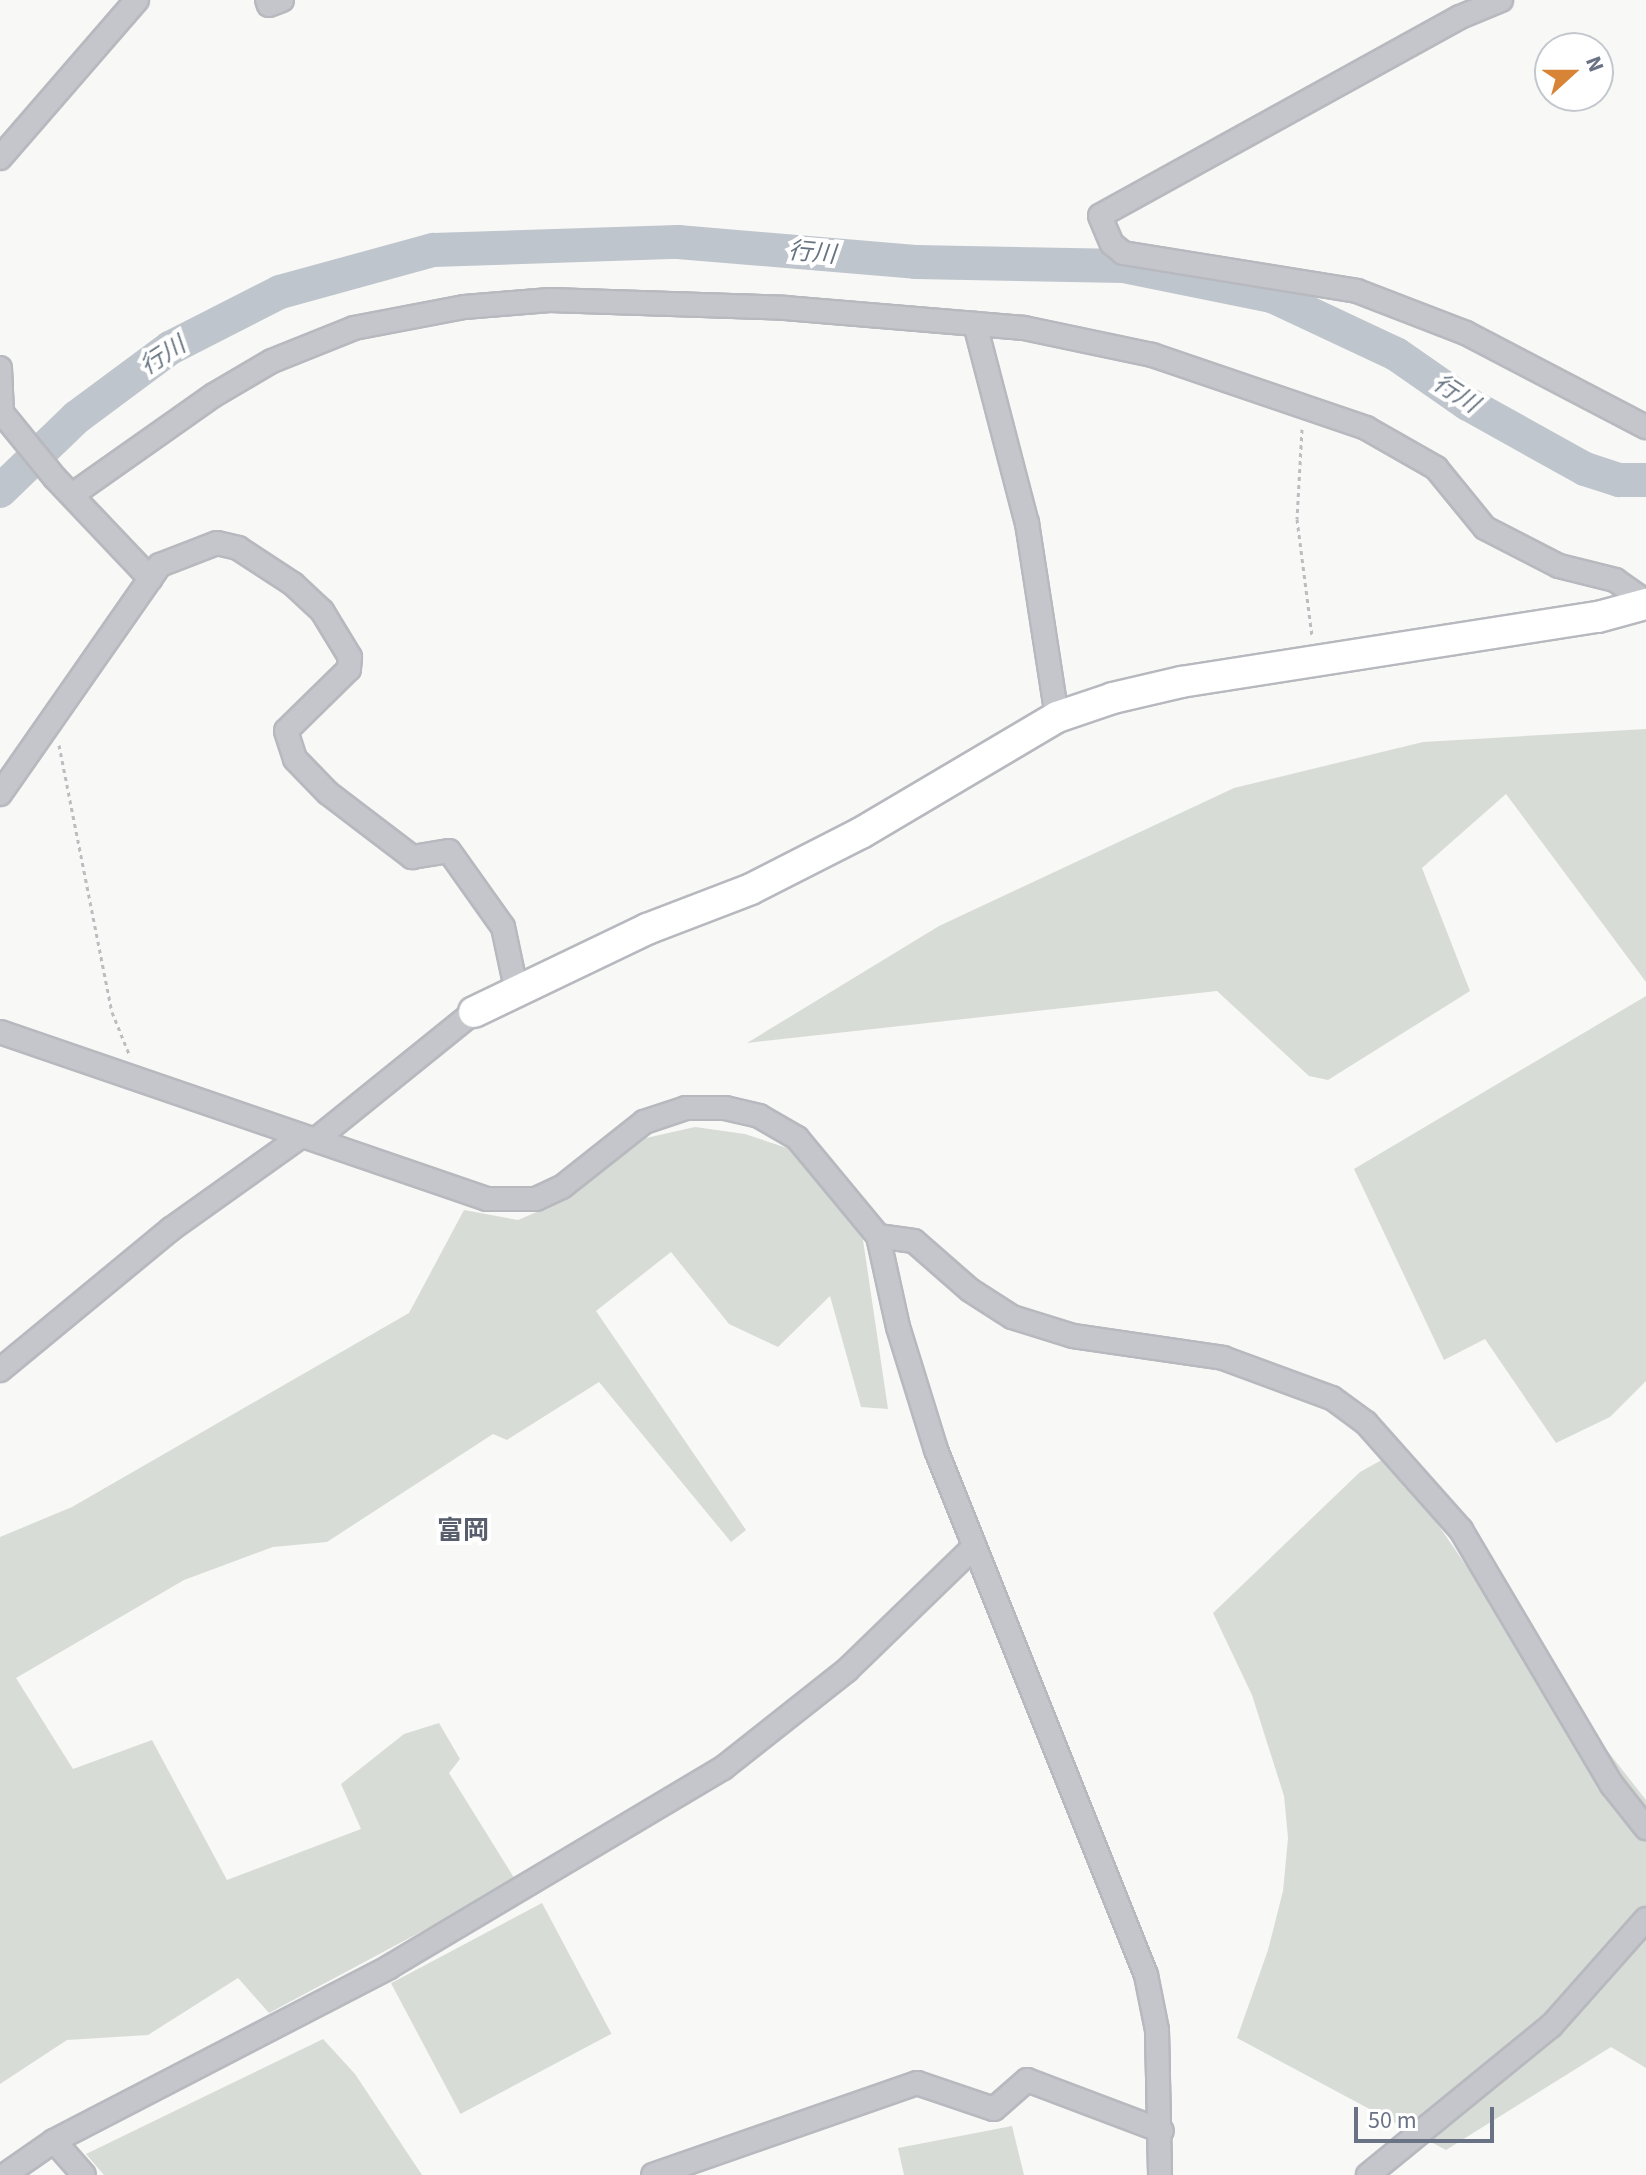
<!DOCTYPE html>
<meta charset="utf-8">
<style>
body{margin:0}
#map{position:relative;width:1646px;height:2175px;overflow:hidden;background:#f8f8f6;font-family:"Source Sans 3","Noto Sans JP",sans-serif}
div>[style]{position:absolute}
.green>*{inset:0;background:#d7ddd6;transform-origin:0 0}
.river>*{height:34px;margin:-17px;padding:0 17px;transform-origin:17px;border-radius:17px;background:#bfc5cc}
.path>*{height:3px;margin-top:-1.5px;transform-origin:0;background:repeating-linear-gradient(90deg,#bcbdc1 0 4px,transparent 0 8px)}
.roads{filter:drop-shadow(2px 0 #b7b9bf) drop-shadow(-2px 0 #b7b9bf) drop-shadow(0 2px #b7b9bf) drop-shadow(0 -2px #b7b9bf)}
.street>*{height:22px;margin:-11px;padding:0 11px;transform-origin:11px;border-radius:11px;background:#c4c6cb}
.secondary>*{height:30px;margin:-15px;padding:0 15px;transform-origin:15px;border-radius:15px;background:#fff}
span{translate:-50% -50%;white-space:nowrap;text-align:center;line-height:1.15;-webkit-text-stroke:8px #fff;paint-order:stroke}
.water-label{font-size:24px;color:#667380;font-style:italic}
.quarter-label{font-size:26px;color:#575d6b;font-weight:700}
.north{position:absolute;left:1534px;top:32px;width:80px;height:80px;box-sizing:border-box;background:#fff;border:2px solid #c3c7ce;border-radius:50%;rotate:69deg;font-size:22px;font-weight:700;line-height:32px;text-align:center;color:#6a7285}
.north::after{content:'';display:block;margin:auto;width:28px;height:36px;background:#d88437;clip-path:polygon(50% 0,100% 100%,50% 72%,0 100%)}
.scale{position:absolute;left:1354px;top:2107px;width:140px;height:36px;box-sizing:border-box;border:4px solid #6a7285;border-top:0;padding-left:10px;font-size:24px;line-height:28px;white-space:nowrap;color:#6a7285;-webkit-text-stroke:6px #fff;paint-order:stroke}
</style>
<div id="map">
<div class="green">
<div style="clip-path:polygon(1646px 729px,1646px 982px,1506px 794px,1422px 868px,1470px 991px,1328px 1080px,1309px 1076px,1217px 991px,747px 1043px,939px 926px,1234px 788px,1423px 742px)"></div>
<div style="clip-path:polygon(1646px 996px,1646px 1381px,1610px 1417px,1556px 1443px,1485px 1339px,1444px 1360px,1354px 1169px)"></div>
<div style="clip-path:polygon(695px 1127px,745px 1134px,790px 1149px,862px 1233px,888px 1409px,861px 1407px,830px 1296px,778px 1347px,729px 1324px,671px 1252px,596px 1311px,746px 1530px,731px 1542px,599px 1382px,507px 1440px,493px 1434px,327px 1542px,273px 1547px,184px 1580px,16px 1678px,73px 1769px,152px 1740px,227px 1880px,361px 1829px,341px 1784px,404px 1734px,439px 1723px,460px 1759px,449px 1773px,516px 1881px,269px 2013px,238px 1978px,148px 2035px,67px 2040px,0 2084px,0 1537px,72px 1507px,409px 1313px,464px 1210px,518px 1220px,562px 1201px,646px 1138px)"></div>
<div style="clip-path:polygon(1387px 1457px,1394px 1460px,1495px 1608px,1646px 1800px,1646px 2068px,1611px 2047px,1446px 2150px,1237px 2038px,1268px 1950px,1283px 1891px,1288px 1838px,1284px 1796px,1252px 1695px,1213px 1613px,1360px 1472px)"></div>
<div style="left:542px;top:1903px;width:148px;height:171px;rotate:62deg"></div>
<div style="clip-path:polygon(323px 2039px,355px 2074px,422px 2175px,104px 2175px,86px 2154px)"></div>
<div style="clip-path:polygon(1012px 2126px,1024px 2175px,904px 2175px,898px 2148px)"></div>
</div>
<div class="river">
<div style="left:0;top:491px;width:107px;rotate:-43.9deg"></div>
<div style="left:77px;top:417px;width:116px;rotate:-36.6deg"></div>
<div style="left:170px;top:348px;width:123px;rotate:-27deg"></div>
<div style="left:280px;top:292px;width:159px;rotate:-15.4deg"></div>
<div style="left:433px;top:250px;width:245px;rotate:-1.9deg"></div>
<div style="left:678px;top:242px;width:238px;rotate:4.8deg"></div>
<div style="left:915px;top:262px;width:209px;rotate:1.1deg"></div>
<div style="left:1124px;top:266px;width:151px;rotate:11.5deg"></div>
<div style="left:1272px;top:296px;width:137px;rotate:25.1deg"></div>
<div style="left:1396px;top:354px;width:88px;rotate:34.8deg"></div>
<div style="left:1468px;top:404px;width:134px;rotate:29.1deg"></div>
<div style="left:1585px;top:469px;width:36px;rotate:18deg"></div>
<div style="left:1619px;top:480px;width:27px"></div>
</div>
<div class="path">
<div style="left:1302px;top:429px;width:90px;rotate:93.2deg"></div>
<div style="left:1297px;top:519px;width:118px;rotate:82.7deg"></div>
<div style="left:59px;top:745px;width:272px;rotate:78.8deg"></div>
<div style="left:112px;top:1012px;width:48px;rotate:67.8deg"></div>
</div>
<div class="roads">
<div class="street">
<div style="left:267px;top:0;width:5px;rotate:68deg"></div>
<div style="left:269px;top:5px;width:14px;rotate:-21deg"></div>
<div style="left:1501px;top:0;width:44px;rotate:157.5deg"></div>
<div style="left:1460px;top:17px;width:411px;rotate:151.1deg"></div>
<div style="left:1100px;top:216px;width:30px;rotate:67deg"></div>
<div style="left:1112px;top:244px;width:14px;rotate:39deg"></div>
<div style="left:1123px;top:253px;width:237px;rotate:9.2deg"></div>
<div style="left:1357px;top:291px;width:117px;rotate:21.1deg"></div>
<div style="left:1466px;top:333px;width:203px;rotate:27.6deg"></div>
<div style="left:0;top:158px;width:209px;rotate:-49.1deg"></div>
<div style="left:975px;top:324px;width:206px;rotate:75.4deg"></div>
<div style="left:1027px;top:523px;width:196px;rotate:81.2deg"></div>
<div style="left:0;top:368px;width:45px;rotate:87.5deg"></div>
<div style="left:2px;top:413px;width:84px;rotate:50.8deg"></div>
<div style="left:55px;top:478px;width:139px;rotate:46.5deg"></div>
<div style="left:72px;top:495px;width:174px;rotate:-35.2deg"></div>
<div style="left:214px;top:395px;width:67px;rotate:-30.4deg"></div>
<div style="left:272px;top:361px;width:88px;rotate:-21.9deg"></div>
<div style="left:354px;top:328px;width:112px;rotate:-10.8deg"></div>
<div style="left:464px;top:307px;width:86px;rotate:-4.7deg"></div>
<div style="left:550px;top:300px;width:235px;rotate:1.9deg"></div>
<div style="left:785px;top:308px;width:240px;rotate:4.8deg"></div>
<div style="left:1024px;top:328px;width:131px;rotate:11.9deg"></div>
<div style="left:1152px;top:355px;width:226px;rotate:18.8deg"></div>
<div style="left:1366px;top:428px;width:81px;rotate:29.7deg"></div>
<div style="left:1436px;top:468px;width:77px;rotate:50.8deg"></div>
<div style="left:1485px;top:528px;width:83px;rotate:27.2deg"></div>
<div style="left:1559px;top:566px;width:58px;rotate:14deg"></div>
<div style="left:1615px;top:580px;width:38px;rotate:35deg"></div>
<div style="left:0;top:794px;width:279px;rotate:-55.1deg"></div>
<div style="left:160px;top:565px;width:61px;rotate:-21.1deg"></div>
<div style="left:217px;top:543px;width:22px;rotate:13deg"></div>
<div style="left:238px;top:548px;width:66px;rotate:33.2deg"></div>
<div style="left:293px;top:584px;width:40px;rotate:43deg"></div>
<div style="left:322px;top:611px;width:54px;rotate:58.7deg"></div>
<div style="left:350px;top:657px;width:12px;rotate:95deg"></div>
<div style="left:349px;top:669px;width:88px;rotate:135.5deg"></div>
<div style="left:286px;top:731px;width:29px;rotate:72deg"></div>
<div style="left:295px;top:759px;width:47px;rotate:45.9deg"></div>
<div style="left:328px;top:793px;width:106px;rotate:37.3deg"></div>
<div style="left:412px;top:857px;width:37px;rotate:-9deg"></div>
<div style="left:449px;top:851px;width:93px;rotate:54.6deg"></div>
<div style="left:503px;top:927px;width:62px;rotate:78deg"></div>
<div style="left:0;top:1032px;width:515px;rotate:18.93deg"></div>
<div style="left:487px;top:1199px;width:49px"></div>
<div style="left:536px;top:1199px;width:29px;rotate:-25deg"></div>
<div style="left:562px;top:1187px;width:105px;rotate:-38.4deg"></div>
<div style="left:644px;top:1122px;width:44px;rotate:-18.4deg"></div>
<div style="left:686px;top:1108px;width:39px"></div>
<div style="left:725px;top:1108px;width:35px;rotate:13deg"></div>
<div style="left:759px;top:1116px;width:44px;rotate:30.1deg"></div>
<div style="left:797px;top:1138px;width:127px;rotate:50.4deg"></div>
<div style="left:878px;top:1236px;width:93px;rotate:77.6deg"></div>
<div style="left:898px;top:1327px;width:129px;rotate:72.8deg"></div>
<div style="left:936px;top:1450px;width:565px;rotate:68.2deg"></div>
<div style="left:1146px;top:1975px;width:56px;rotate:78.7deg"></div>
<div style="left:1157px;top:2030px;width:145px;rotate:88.8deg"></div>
<div style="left:319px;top:1137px;width:199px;rotate:-38.9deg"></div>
<div style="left:878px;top:1236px;width:36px;rotate:8deg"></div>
<div style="left:914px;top:1241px;width:74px;rotate:41.2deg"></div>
<div style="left:970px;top:1290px;width:50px;rotate:32.7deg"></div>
<div style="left:1012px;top:1317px;width:64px;rotate:17.3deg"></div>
<div style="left:1073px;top:1336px;width:152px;rotate:8.3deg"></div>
<div style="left:1223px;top:1358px;width:116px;rotate:20.2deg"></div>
<div style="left:1332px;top:1398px;width:42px;rotate:36.3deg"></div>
<div style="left:1366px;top:1423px;width:143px;rotate:48.4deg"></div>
<div style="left:1461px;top:1530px;width:296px;rotate:59.4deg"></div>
<div style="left:1612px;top:1785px;width:55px;rotate:51.7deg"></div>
<div style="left:0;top:1370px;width:222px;rotate:-39.5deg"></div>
<div style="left:171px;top:1229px;width:158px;rotate:-35.5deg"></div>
<div style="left:54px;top:2141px;width:45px;rotate:48.6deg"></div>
<div style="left:5px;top:2175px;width:60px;rotate:-34.8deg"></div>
<div style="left:54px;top:2141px;width:377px;rotate:-27.4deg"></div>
<div style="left:389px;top:1967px;width:389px;rotate:-30.8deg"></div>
<div style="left:723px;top:1768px;width:158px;rotate:-38.3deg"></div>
<div style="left:847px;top:1670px;width:177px;rotate:-44.1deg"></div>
<div style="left:653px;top:2175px;width:280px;rotate:-19.2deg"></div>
<div style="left:917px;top:2083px;width:81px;rotate:18.7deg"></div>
<div style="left:994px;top:2109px;width:44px;rotate:-41.3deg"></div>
<div style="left:1027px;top:2080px;width:144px;rotate:20.7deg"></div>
<div style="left:1368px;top:2175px;width:236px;rotate:-39.2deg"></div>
<div style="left:1551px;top:2026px;width:143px;rotate:-48.4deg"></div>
</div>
<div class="secondary">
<div style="left:474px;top:1012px;width:192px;rotate:-25.6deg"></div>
<div style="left:647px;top:929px;width:111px;rotate:-21deg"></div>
<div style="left:751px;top:889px;width:123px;rotate:-27deg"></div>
<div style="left:861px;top:833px;width:228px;rotate:-30.6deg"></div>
<div style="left:1057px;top:717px;width:59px;rotate:-18.7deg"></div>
<div style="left:1113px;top:698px;width:70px;rotate:-13.2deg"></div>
<div style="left:1181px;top:682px;width:422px;rotate:-8.9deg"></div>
<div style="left:1598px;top:617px;width:50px;rotate:-15.2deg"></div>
</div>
</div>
<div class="water-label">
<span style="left:812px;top:253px;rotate:5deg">行川</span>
<span style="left:163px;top:356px;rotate:-33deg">行川</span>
<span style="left:1456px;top:394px;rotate:33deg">行川</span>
</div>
<div class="quarter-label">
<span style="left:463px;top:1531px">富岡</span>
</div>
<div class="north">N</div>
<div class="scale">50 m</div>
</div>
